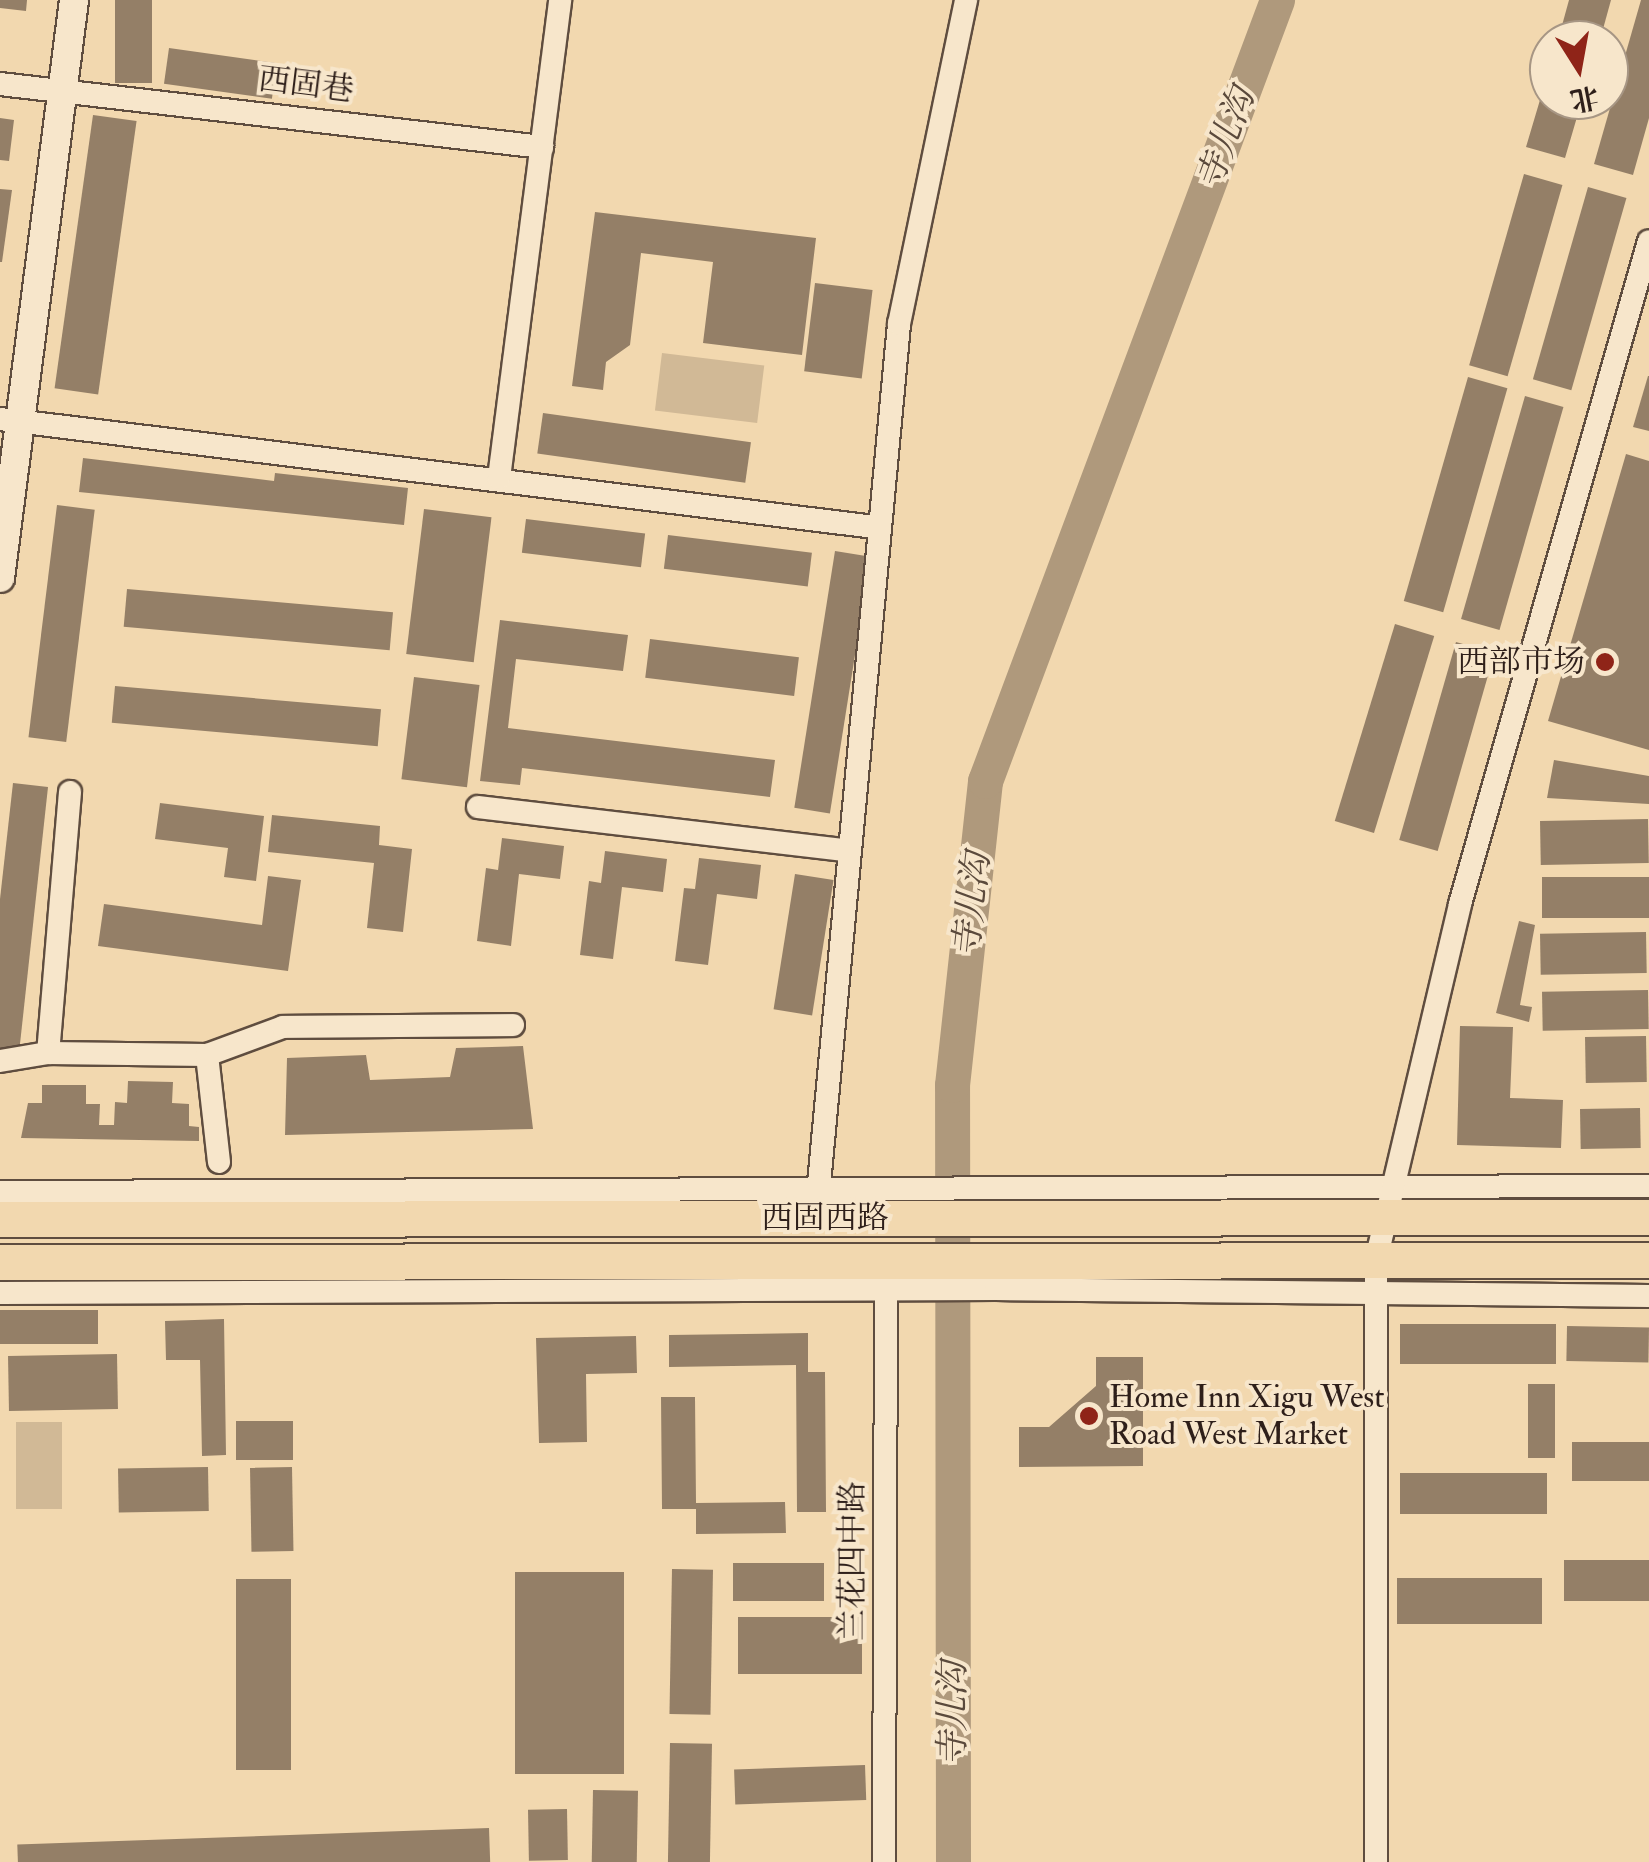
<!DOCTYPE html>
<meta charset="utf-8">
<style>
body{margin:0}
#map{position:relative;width:1649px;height:1862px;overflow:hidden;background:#f2d8af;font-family:"IM FELL Double Pica","Noto Serif SC",serif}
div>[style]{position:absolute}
.green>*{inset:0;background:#d1b996;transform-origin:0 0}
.river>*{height:35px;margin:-17.5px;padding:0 17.5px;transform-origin:17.5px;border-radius:17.5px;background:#af997c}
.building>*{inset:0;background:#947f67;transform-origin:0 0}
.roads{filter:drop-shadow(2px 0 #5f4d3f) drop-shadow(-2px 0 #5f4d3f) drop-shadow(0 2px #5f4d3f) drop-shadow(0 -2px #5f4d3f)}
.minor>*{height:22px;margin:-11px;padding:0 11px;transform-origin:11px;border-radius:11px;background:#f7e6cb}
.tertiary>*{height:28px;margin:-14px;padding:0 14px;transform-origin:14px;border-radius:14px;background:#f7e6cb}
.primary>*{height:35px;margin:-17.5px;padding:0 17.5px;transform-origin:17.5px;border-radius:17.5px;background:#f2d8af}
.dots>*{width:28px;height:28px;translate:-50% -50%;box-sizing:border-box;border:5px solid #f7e6cb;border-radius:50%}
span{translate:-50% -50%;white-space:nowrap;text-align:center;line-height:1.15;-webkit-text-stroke:8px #f7e6cb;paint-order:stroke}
.street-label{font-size:32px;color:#2e1f1a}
.poi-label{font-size:32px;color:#2e1f1a}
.right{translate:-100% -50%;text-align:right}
.left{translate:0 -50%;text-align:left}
.water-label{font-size:35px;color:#5b4a3c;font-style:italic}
.north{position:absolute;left:1529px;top:20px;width:100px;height:100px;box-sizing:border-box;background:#f7e6cb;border:2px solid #a79684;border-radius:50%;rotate:169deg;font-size:28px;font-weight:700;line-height:40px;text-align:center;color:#2e1f1a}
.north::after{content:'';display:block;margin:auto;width:35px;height:45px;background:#8f2418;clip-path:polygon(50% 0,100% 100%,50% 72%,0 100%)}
</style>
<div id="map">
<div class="green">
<div style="left:662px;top:353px;width:103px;height:58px;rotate:7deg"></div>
<div style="left:62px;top:1422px;width:87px;height:46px;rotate:90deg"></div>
</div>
<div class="river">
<div style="left:953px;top:1862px;width:777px;rotate:-90.07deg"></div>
<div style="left:952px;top:1085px;width:306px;rotate:-83.8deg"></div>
<div style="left:985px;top:781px;width:834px;rotate:-69.5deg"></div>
</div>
<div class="building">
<div style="clip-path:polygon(0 0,27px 0,26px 11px,0 8px)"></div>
<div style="left:115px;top:0;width:37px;height:83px"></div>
<div style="clip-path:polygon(1569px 0,1611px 0,1600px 40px,1558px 40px)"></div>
<div style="clip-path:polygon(1641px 0,1649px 0,1649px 118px,1633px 175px,1594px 164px)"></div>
<div style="left:169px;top:48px;width:109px;height:36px;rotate:8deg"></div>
<div style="clip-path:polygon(1548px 73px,1549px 100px,1582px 100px,1565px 158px,1526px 147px)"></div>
<div style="left:93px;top:115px;width:44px;height:276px;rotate:8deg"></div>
<div style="clip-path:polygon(0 118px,14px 120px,9px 161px,0 160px)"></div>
<div style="left:1524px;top:174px;width:40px;height:199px;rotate:16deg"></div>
<div style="left:1588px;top:187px;width:40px;height:200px;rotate:16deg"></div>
<div style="clip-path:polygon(0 189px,12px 190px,2px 262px,0 262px)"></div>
<div style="clip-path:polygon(595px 212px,816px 238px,802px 355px,703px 343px,713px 262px,641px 253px,630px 345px,606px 362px,603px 390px,572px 386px)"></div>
<div style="left:815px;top:283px;width:58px;height:89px;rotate:7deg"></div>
<div style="clip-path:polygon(1648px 376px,1649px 376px,1649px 431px,1633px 427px)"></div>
<div style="left:1468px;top:377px;width:41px;height:233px;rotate:16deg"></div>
<div style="left:1525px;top:396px;width:40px;height:232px;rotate:16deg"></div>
<div style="left:543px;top:413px;width:210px;height:41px;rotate:8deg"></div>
<div style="clip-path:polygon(1626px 454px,1649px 461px,1649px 750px,1548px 721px)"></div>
<div style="clip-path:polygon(83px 458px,274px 481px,275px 473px,408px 488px,404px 525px,79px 492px)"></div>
<div style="left:57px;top:505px;width:38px;height:234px;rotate:7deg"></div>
<div style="left:424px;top:509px;width:68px;height:146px;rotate:7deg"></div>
<div style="left:526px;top:519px;width:120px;height:34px;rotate:7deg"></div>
<div style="left:668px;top:535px;width:145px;height:34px;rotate:7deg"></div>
<div style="left:835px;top:551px;width:36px;height:260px;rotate:9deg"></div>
<div style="left:127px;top:589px;width:267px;height:38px;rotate:5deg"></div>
<div style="clip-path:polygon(500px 620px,628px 635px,623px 671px,516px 659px,508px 728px,775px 760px,770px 797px,522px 768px,520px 785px,480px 781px)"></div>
<div style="left:1395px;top:624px;width:41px;height:206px;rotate:17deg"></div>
<div style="left:650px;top:639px;width:150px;height:39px;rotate:7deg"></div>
<div style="left:1456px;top:642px;width:40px;height:206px;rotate:16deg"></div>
<div style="left:414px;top:677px;width:66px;height:103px;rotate:7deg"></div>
<div style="left:115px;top:686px;width:267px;height:37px;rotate:5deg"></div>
<div style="clip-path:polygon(1554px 760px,1649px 776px,1649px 804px,1547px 798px)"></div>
<div style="clip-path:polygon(13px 783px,48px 787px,19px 1053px,0 1051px,0 899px)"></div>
<div style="clip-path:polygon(160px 803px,264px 816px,256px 881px,224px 877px,228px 848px,155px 839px)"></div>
<div style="clip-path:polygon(272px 815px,380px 826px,379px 845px,412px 849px,403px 932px,367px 928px,374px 863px,268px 852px)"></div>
<div style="left:1648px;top:819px;width:44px;height:108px;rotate:89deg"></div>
<div style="clip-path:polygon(502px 838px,564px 846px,560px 879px,519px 874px,511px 946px,477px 941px,486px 868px,498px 870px)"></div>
<div style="clip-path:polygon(605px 851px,667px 859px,663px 892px,622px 887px,613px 959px,580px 955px,589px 881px,601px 883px)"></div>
<div style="clip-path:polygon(699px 858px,761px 865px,757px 899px,717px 894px,708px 965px,675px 961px,684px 888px,695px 889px)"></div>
<div style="left:795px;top:874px;width:39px;height:137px;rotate:9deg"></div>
<div style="clip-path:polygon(268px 876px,301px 880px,288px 971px,98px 946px,104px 904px,262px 925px)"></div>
<div style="left:1649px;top:877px;width:41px;height:107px;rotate:90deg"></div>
<div style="clip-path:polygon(1519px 921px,1535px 925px,1520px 1005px,1532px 1007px,1529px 1022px,1496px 1013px)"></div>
<div style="left:1646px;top:932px;width:41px;height:106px;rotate:89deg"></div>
<div style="left:1648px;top:990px;width:39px;height:106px;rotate:89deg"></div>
<div style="clip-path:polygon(1460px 1026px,1513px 1027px,1510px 1098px,1563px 1100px,1561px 1148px,1457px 1145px)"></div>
<div style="left:1646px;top:1036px;width:46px;height:61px;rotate:89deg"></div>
<div style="clip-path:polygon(523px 1046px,533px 1129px,285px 1135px,287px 1058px,366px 1055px,370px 1080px,450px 1077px,456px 1048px)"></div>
<div style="clip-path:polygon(128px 1081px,173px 1082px,172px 1103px,189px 1104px,189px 1126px,199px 1127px,199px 1141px,21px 1138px,28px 1103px,42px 1103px,42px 1085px,86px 1085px,86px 1104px,100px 1104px,99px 1125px,114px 1125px,115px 1102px,127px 1103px)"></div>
<div style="left:1640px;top:1108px;width:40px;height:60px;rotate:89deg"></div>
<div style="left:98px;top:1310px;width:34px;height:98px;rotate:90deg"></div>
<div style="clip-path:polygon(224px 1319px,226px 1455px,202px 1456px,200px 1360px,166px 1360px,165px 1321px)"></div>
<div style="left:1556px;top:1324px;width:40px;height:156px;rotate:90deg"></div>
<div style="left:1567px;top:1326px;width:82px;height:35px;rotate:1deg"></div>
<div style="clip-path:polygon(808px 1333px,808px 1372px,825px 1372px,826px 1512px,797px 1512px,796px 1365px,669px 1367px,669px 1335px)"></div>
<div style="clip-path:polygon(636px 1336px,637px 1373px,586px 1374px,587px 1442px,539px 1443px,536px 1338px)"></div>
<div style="left:117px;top:1354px;width:55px;height:109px;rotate:89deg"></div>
<div style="clip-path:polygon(1096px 1357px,1143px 1357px,1143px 1466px,1019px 1467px,1019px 1427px,1049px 1427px,1096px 1386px)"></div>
<div style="left:1528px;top:1384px;width:27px;height:74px"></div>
<div style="clip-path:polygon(661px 1397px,695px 1397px,696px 1503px,785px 1502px,786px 1533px,696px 1534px,696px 1509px,662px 1509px)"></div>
<div style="left:293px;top:1421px;width:39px;height:57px;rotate:90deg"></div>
<div style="left:1649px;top:1442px;width:39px;height:77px;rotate:90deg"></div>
<div style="left:208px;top:1467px;width:44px;height:90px;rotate:89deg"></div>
<div style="left:292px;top:1467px;width:84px;height:42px;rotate:89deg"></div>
<div style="left:1547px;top:1473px;width:41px;height:147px;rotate:90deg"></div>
<div style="left:1649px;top:1560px;width:41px;height:85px;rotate:90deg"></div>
<div style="left:824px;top:1563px;width:38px;height:91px;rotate:90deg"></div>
<div style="left:672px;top:1569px;width:41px;height:145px;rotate:1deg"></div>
<div style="left:624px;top:1572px;width:202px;height:109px;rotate:90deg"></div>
<div style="left:1542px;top:1578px;width:46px;height:145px;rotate:90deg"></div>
<div style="left:291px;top:1579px;width:191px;height:55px;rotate:90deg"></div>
<div style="left:862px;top:1617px;width:57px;height:124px;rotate:90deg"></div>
<div style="left:670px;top:1743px;width:42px;height:119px;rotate:1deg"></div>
<div style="left:865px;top:1765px;width:35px;height:131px;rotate:88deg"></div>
<div style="left:593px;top:1790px;width:45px;height:72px;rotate:1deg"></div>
<div style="left:567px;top:1809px;width:51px;height:39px;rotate:89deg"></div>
<div style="left:489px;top:1828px;width:34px;height:472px;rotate:88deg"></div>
</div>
<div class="roads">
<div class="minor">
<div style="left:0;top:84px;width:546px;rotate:6.63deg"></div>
<div style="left:0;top:419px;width:882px;rotate:7.04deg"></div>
<div style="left:499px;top:478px;width:482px;rotate:-82.7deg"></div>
<div style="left:70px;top:792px;width:262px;rotate:94.8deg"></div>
<div style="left:48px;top:1053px;width:159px;rotate:0.7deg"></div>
<div style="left:478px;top:807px;width:371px;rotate:6.7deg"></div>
<div style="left:0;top:1061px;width:49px;rotate:-9.5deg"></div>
<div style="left:219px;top:1162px;width:108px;rotate:-96.4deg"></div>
<div style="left:207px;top:1055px;width:81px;rotate:-20.2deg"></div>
<div style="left:283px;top:1027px;width:230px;rotate:-0.5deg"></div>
<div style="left:0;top:1192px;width:1649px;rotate:-0.21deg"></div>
<div style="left:817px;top:1205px;width:885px;rotate:-84.68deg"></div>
<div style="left:899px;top:324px;width:331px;rotate:-78.3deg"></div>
<div style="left:0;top:1293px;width:996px;rotate:-0.23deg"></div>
<div style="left:996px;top:1289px;width:653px;rotate:0.61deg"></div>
<div style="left:884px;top:1862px;width:586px;rotate:-89.8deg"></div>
<div style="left:1376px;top:1862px;width:602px;rotate:-90deg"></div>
<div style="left:1376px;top:1260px;width:366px;rotate:-76.7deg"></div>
<div style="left:1460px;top:904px;width:689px;rotate:-74.09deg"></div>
</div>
<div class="tertiary">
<div style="left:0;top:578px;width:583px;rotate:-82.7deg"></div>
</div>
<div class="primary">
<div style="left:0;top:1219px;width:1649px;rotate:-0.07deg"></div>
<div style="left:0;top:1262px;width:1649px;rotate:-0.07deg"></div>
</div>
</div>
<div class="dots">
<div style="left:1605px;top:662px;background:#8f2418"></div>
<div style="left:1089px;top:1416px;background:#8f2418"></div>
</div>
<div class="street-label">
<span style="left:306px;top:85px;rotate:7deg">西固巷</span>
<span style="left:825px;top:1218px">西固西路</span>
<span style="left:853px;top:1561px;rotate:-90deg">兰花四中路</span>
</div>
<div class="poi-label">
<span class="right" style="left:1585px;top:662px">西部市场</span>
<span class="left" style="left:1109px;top:1416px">Home Inn Xigu West<br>Road West Market</span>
</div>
<div class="water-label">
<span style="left:1226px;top:139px;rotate:-70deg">寺儿沟</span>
<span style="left:972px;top:905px;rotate:-84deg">寺儿沟</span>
<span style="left:953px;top:1714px;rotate:-90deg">寺儿沟</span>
</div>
<div class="north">北</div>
</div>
